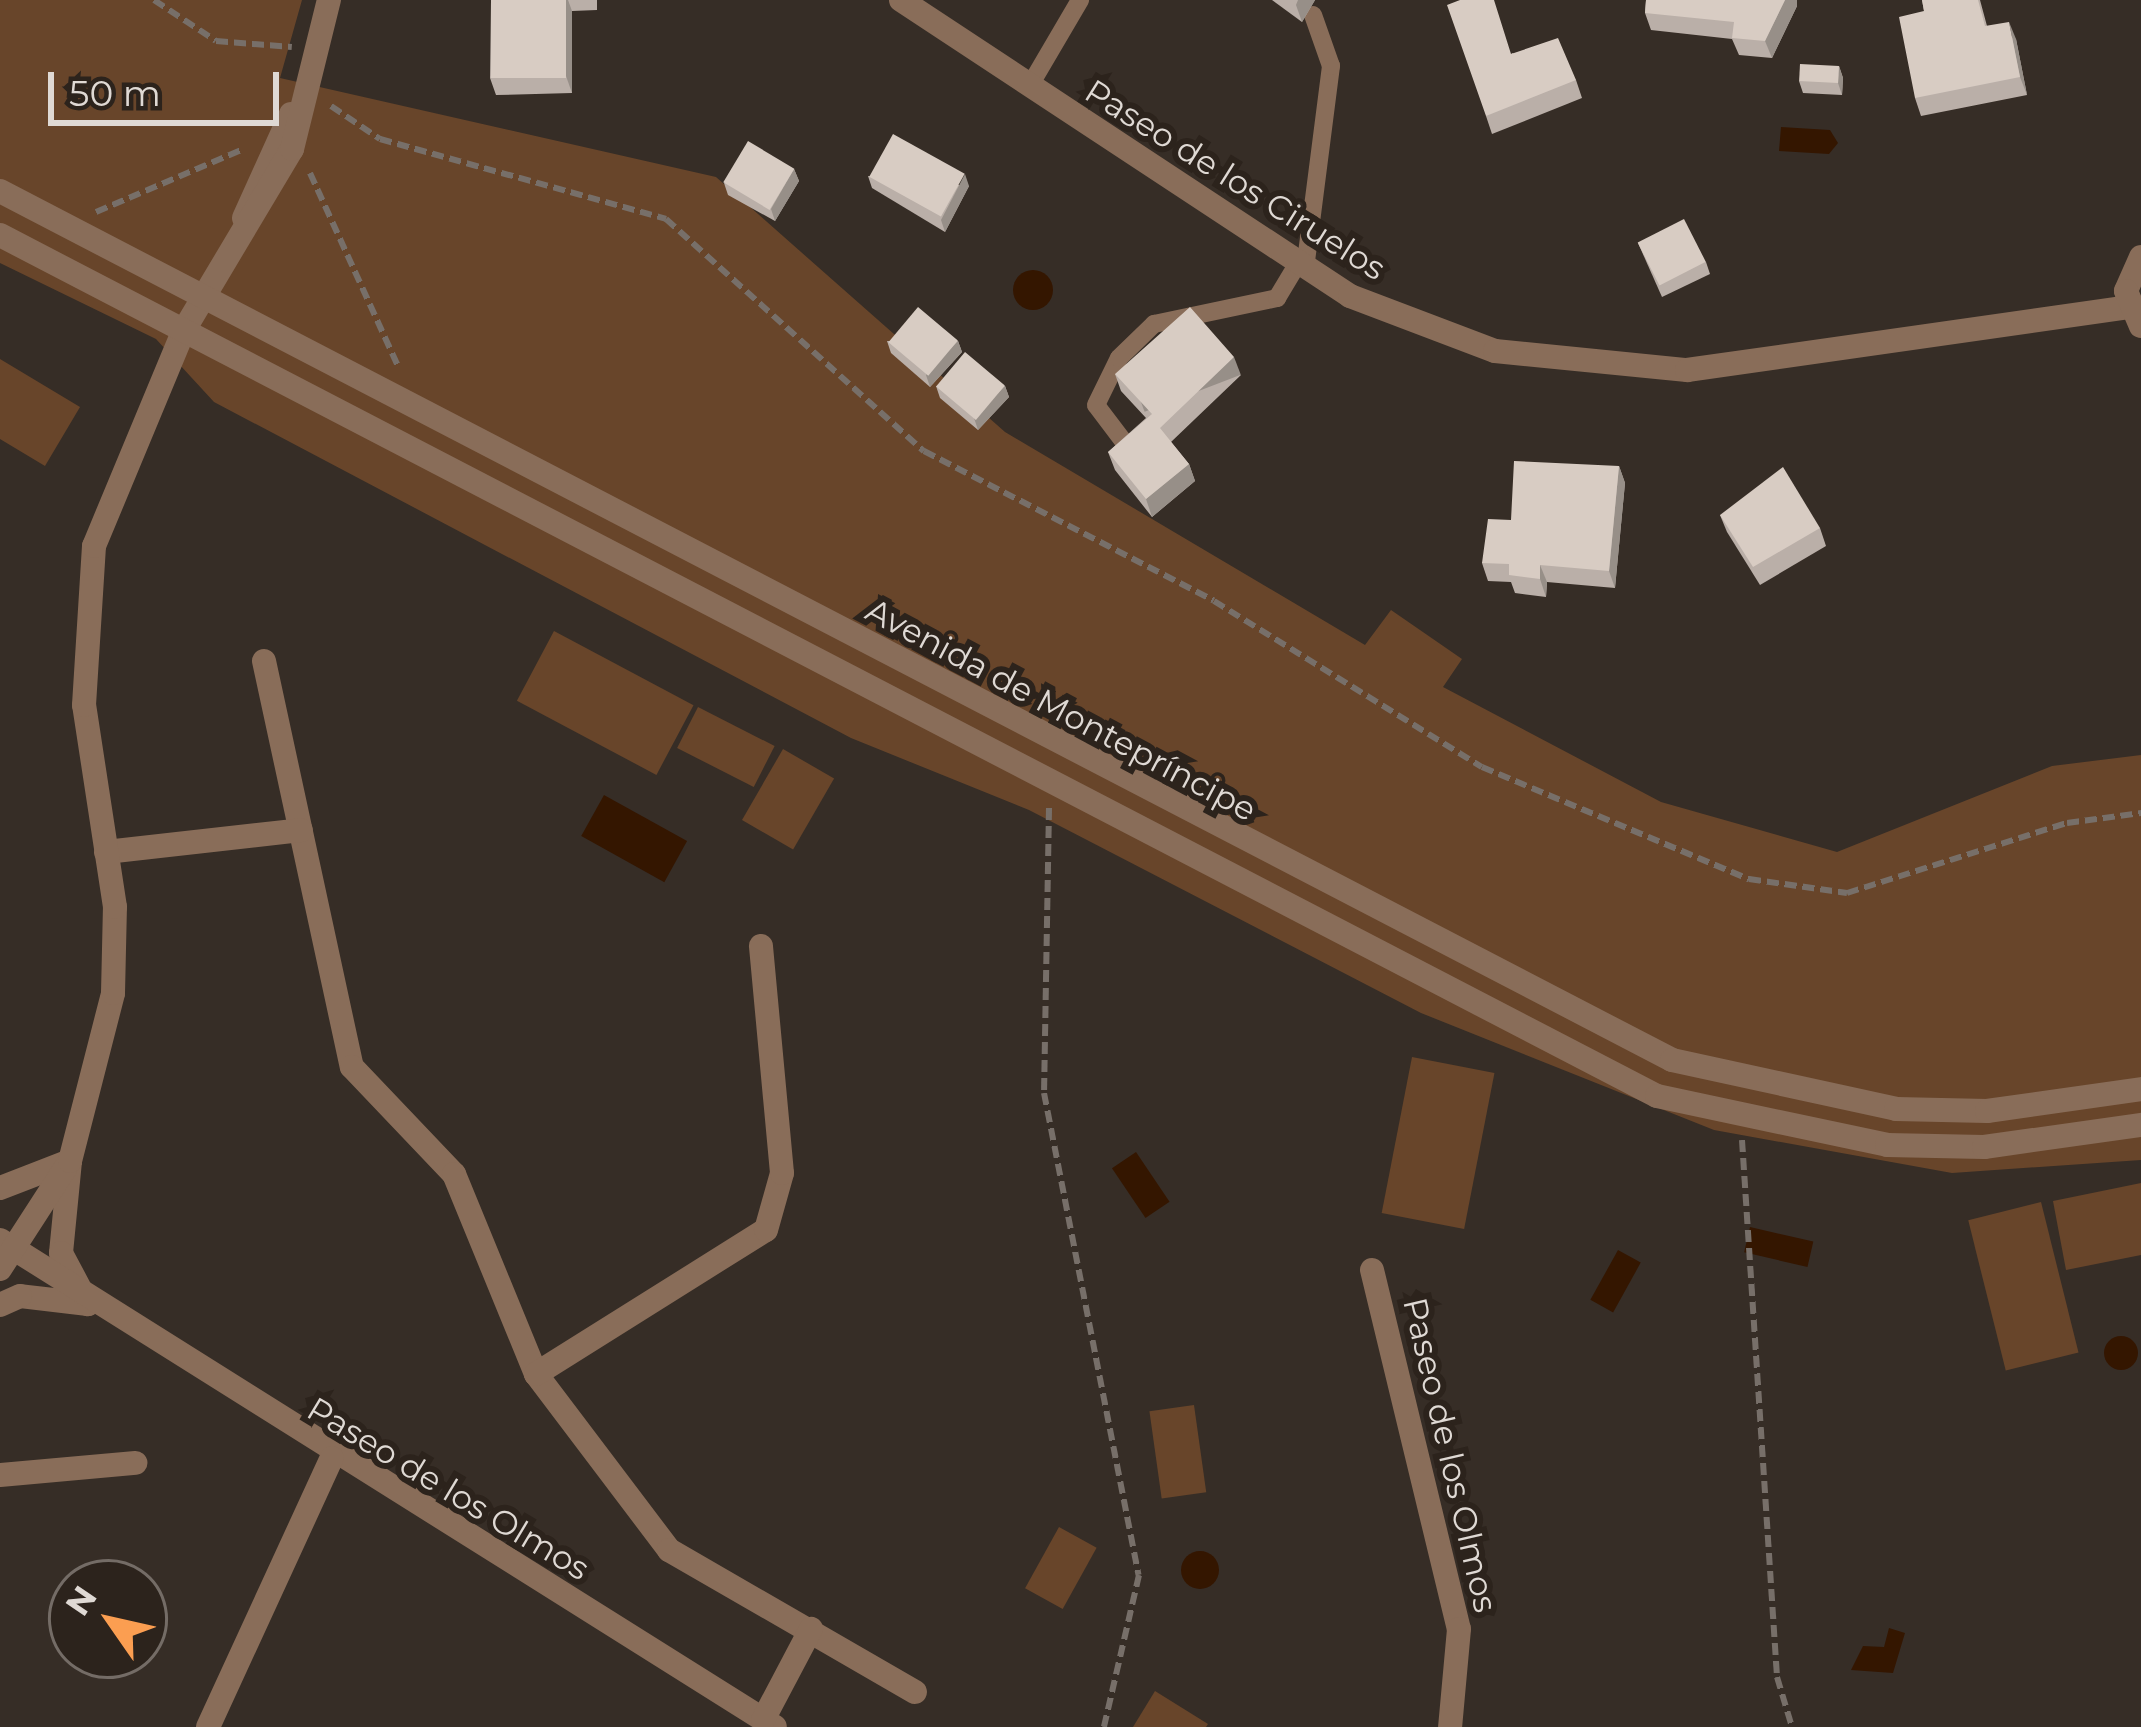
<!DOCTYPE html>
<meta charset="utf-8">
<style>
body{margin:0}
#map{position:relative;width:2141px;height:1727px;overflow:hidden;background:#362d26;font-family:Montserrat,sans-serif}
div>[style]{position:absolute}
.green>*{inset:0;background:#68452a;transform-origin:0 0}
.water>*{inset:0;background:#341600;transform-origin:0 0}
.round{border-radius:50%}
.path>*{height:6px;margin-top:-3px;transform-origin:0;background:repeating-linear-gradient(90deg,#776f69 0 12px,transparent 0 18px)}
.service>*{height:18px;margin:-9px;padding:0 9px;transform-origin:9px;border-radius:9px;background:#896d59}
.minor>*{height:24px;margin:-12px;padding:0 12px;transform-origin:12px;border-radius:12px;background:#896d59}
.tertiary>*{height:24px;margin:-12px;padding:0 12px;transform-origin:12px;border-radius:12px;background:#896d59}
.wall>*{inset:0;background:#baafa8}
.shaded-wall>*{inset:0;background:#978f88;transform-origin:0 0}
.building>*{inset:0;background:#d8ccc3;transform-origin:0 0}
span{translate:-50% -50%;white-space:nowrap;text-align:center;line-height:1.15;-webkit-text-stroke:12px #2c231c;paint-order:stroke}
.street-label{font-size:33px;color:#dfd9d4}
.north{position:absolute;left:48px;top:1559px;width:120px;height:120px;box-sizing:border-box;background:#2c231c;border:3px solid #746c66;border-radius:50%;rotate:304deg;font-size:33px;font-weight:700;line-height:48px;text-align:center;color:#dfd9d4}
.north::after{content:'';display:block;margin:auto;width:42px;height:54px;background:#fb9e51;clip-path:polygon(50% 0,100% 100%,50% 72%,0 100%)}
.scale{position:absolute;left:48px;top:72px;width:231px;height:54px;box-sizing:border-box;border:6px solid #dfd9d4;border-top:0;padding-left:15px;font-size:36px;line-height:42px;white-space:nowrap;color:#dfd9d4;-webkit-text-stroke:9px #2c231c;paint-order:stroke}
</style>
<div id="map">
<div class="green">
<div style="clip-path:polygon(0 0,302px 0,280px 78px,716px 177px,1005px 432px,1365px 645px,1391px 610px,1462px 659px,1443px 687px,1661px 802px,1837px 852px,2052px 766px,2141px 755px,2141px 1160px,1952px 1173px,1714px 1130px,1421px 1013px,1029px 810px,851px 738px,214px 402px,156px 339px,0 263px)"></div>
<div style="clip-path:polygon(0 359px,80px 407px,45px 466px,0 439px)"></div>
<div style="left:554px;top:631px;width:158px;height:79px;rotate:28deg"></div>
<div style="left:698px;top:707px;width:86px;height:46px;rotate:27deg"></div>
<div style="left:783px;top:749px;width:59px;height:82px;rotate:30deg"></div>
<div style="left:1412px;top:1057px;width:84px;height:159px;rotate:11deg"></div>
<div style="clip-path:polygon(2141px 1183px,2141px 1255px,2066px 1270px,2053px 1201px)"></div>
<div style="left:2041px;top:1202px;width:155px;height:75px;rotate:76deg"></div>
<div style="left:1194px;top:1405px;width:88px;height:45px;rotate:82deg"></div>
<div style="left:1059px;top:1527px;width:43px;height:70px;rotate:29deg"></div>
<div style="clip-path:polygon(1155px 1691px,1208px 1724px,1206px 1727px,1133px 1727px)"></div>
</div>
<div class="water">
<div style="clip-path:polygon(1781px 127px,1830px 130px,1838px 143px,1829px 154px,1779px 151px)"></div>
<div class="round" style="left:1013px;top:270px;width:40px;height:40px"></div>
<div style="left:604px;top:795px;width:95px;height:47px;rotate:29deg"></div>
<div style="left:1136px;top:1152px;width:60px;height:29px;rotate:56deg"></div>
<div style="left:1750px;top:1227px;width:65px;height:26px;rotate:13deg"></div>
<div style="left:1618px;top:1250px;width:26px;height:57px;rotate:29deg"></div>
<div class="round" style="left:2104px;top:1336px;width:34px;height:34px"></div>
<div class="round" style="left:1181px;top:1551px;width:38px;height:38px"></div>
<div style="clip-path:polygon(1889px 1628px,1905px 1633px,1893px 1673px,1851px 1670px,1863px 1646px,1884px 1647px)"></div>
</div>
<div class="path">
<div style="left:154px;top:0;width:74px;rotate:33.5deg"></div>
<div style="left:216px;top:41px;width:76px;rotate:4.5deg"></div>
<div style="left:331px;top:106px;width:59px;rotate:34deg"></div>
<div style="left:380px;top:139px;width:297px;rotate:15.6deg"></div>
<div style="left:666px;top:219px;width:347px;rotate:42deg"></div>
<div style="left:924px;top:451px;width:326px;rotate:27.3deg"></div>
<div style="left:1214px;top:601px;width:315px;rotate:31.8deg"></div>
<div style="left:1482px;top:767px;width:290px;rotate:22.8deg"></div>
<div style="left:1749px;top:879px;width:99px;rotate:8.1deg"></div>
<div style="left:1847px;top:893px;width:231px;rotate:-17.7deg"></div>
<div style="left:2067px;top:823px;width:75px;rotate:-7.7deg"></div>
<div style="left:310px;top:173px;width:214px;rotate:65.5deg"></div>
<div style="left:96px;top:212px;width:161px;rotate:-23.1deg"></div>
<div style="left:1049px;top:808px;width:285px;rotate:91deg"></div>
<div style="left:1044px;top:1093px;width:491px;rotate:78.9deg"></div>
<div style="left:1139px;top:1575px;width:156px;rotate:103deg"></div>
<div style="left:1742px;top:1140px;width:538px;rotate:86.27deg"></div>
<div style="left:1777px;top:1677px;width:52px;rotate:73.3deg"></div>
</div>
<div class="service">
<div style="left:1029px;top:87px;width:101px;rotate:-59.6deg"></div>
<div style="left:1305px;top:269px;width:205px;rotate:-82.7deg"></div>
<div style="left:1331px;top:66px;width:54px;rotate:-109.4deg"></div>
<div style="left:1124px;top:442px;width:46px;rotate:-127.1deg"></div>
<div style="left:1096px;top:405px;width:52px;rotate:-63.9deg"></div>
<div style="left:1119px;top:358px;width:49px;rotate:-44.2deg"></div>
<div style="left:1154px;top:324px;width:126px;rotate:-11.9deg"></div>
<div style="left:1277px;top:298px;width:39px;rotate:-59deg"></div>
</div>
<div class="minor">
<div style="left:901px;top:0;width:538px;rotate:33.39deg"></div>
<div style="left:1350px;top:296px;width:155px;rotate:20.8deg"></div>
<div style="left:1495px;top:351px;width:193px;rotate:5.7deg"></div>
<div style="left:1687px;top:370px;width:446px;rotate:-8.1deg"></div>
<div style="left:244px;top:218px;width:114px;rotate:-65.7deg"></div>
<div style="left:2141px;top:257px;width:37px;rotate:114deg"></div>
<div style="left:2126px;top:291px;width:38px;rotate:67deg"></div>
<div style="left:264px;top:661px;width:415px;rotate:77.8deg"></div>
<div style="left:352px;top:1067px;width:148px;rotate:46.4deg"></div>
<div style="left:454px;top:1174px;width:216px;rotate:67.7deg"></div>
<div style="left:536px;top:1374px;width:221px;rotate:52.9deg"></div>
<div style="left:669px;top:1550px;width:284px;rotate:30deg"></div>
<div style="left:106px;top:852px;width:196px;rotate:-6.4deg"></div>
<div style="left:0;top:1188px;width:75px;rotate:-21.1deg"></div>
<div style="left:70px;top:1161px;width:92px;rotate:95.6deg"></div>
<div style="left:61px;top:1253px;width:58px;rotate:62.1deg"></div>
<div style="left:88px;top:1304px;width:68px;rotate:-173.3deg"></div>
<div style="left:20px;top:1296px;width:22px;rotate:156deg"></div>
<div style="left:0;top:1240px;width:915px;rotate:32.14deg"></div>
<div style="left:0;top:1269px;width:129px;rotate:-57.1deg"></div>
<div style="left:70px;top:1161px;width:173px;rotate:-75.6deg"></div>
<div style="left:113px;top:993px;width:86px;rotate:-88.7deg"></div>
<div style="left:115px;top:907px;width:204px;rotate:-98.7deg"></div>
<div style="left:84px;top:705px;width:159px;rotate:-86.4deg"></div>
<div style="left:94px;top:546px;width:234px;rotate:-67.4deg"></div>
<div style="left:184px;top:330px;width:211px;rotate:-59.2deg"></div>
<div style="left:292px;top:149px;width:154px;rotate:-76.1deg"></div>
<div style="left:1372px;top:1270px;width:369px;rotate:76.4deg"></div>
<div style="left:1459px;top:1629px;width:98px;rotate:95.2deg"></div>
<div style="left:536px;top:1374px;width:271px;rotate:-32.1deg"></div>
<div style="left:766px;top:1230px;width:59px;rotate:-74.3deg"></div>
<div style="left:782px;top:1173px;width:228px;rotate:-95.3deg"></div>
<div style="left:0;top:1475px;width:136px;rotate:-5.1deg"></div>
<div style="left:763px;top:1720px;width:103px;rotate:-62.2deg"></div>
<div style="left:208px;top:1727px;width:296px;rotate:-65.3deg"></div>
</div>
<div class="tertiary">
<div style="left:0;top:191px;width:1884px;rotate:27.46deg"></div>
<div style="left:1672px;top:1060px;width:229px;rotate:12.3deg"></div>
<div style="left:1896px;top:1109px;width:91px;rotate:1.3deg"></div>
<div style="left:1987px;top:1111px;width:156px;rotate:-8.1deg"></div>
<div style="left:0;top:235px;width:1867px;rotate:27.46deg"></div>
<div style="left:1657px;top:1096px;width:235px;rotate:12deg"></div>
<div style="left:1887px;top:1145px;width:97px;rotate:1.2deg"></div>
<div style="left:1984px;top:1147px;width:159px;rotate:-8deg"></div>
</div>
<div class="wall">
<div style="clip-path:polygon(491px 0,597px 0,597px 10px,572px 11px,572px 93px,496px 95px,490px 78px)"></div>
<div style="clip-path:polygon(1272px 0,1315px 0,1302px 22px)"></div>
<div style="clip-path:polygon(1646px 0,1797px 0,1797px 6px,1772px 58px,1739px 55px,1732px 39px,1651px 30px,1645px 13px)"></div>
<div style="clip-path:polygon(1922px 0,1980px 0,1987px 26px,2016px 39px,2027px 95px,1921px 116px,1915px 98px,1924px 11px)"></div>
<div style="clip-path:polygon(1512px 53px,1576px 80px,1582px 98px,1492px 134px,1486px 116px)"></div>
<div style="clip-path:polygon(1839px 66px,1843px 78px,1842px 95px,1803px 93px,1799px 81px)"></div>
<div style="clip-path:polygon(794px 169px,799px 181px,775px 221px,728px 195px,724px 183px)"></div>
<div style="clip-path:polygon(868px 176px,969px 186px,945px 232px,872px 188px)"></div>
<div style="clip-path:polygon(1638px 243px,1706px 262px,1710px 274px,1662px 297px)"></div>
<div style="clip-path:polygon(887px 341px,958px 341px,962px 352px,930px 387px,891px 353px)"></div>
<div style="clip-path:polygon(1115px 374px,1241px 375px,1171px 442px,1189px 464px,1195px 481px,1152px 517px,1115px 470px,1108px 452px,1146px 418px,1121px 391px)"></div>
<div style="clip-path:polygon(936px 386px,1005px 386px,1009px 397px,978px 430px,940px 398px)"></div>
<div style="clip-path:polygon(1619px 466px,1625px 483px,1615px 588px,1547px 582px,1546px 597px,1515px 593px,1511px 582px,1488px 581px,1482px 563px,1511px 520px)"></div>
<div style="clip-path:polygon(1720px 515px,1820px 528px,1826px 546px,1760px 585px,1727px 532px)"></div>
</div>
<div class="shaded-wall">
<div style="clip-path:polygon(566px 0,568px 0,572px 11px,572px 93px,566px 76px)"></div>
<div style="clip-path:polygon(1298px 0,1315px 0,1302px 22px,1296px 5px)"></div>
<div style="clip-path:polygon(1785px 0,1797px 0,1797px 6px,1772px 58px,1765px 41px)"></div>
<div style="clip-path:polygon(2009px 22px,2016px 39px,2027px 95px,2020px 77px)"></div>
<div style="clip-path:polygon(1839px 66px,1843px 78px,1842px 95px,1838px 83px)"></div>
<div style="clip-path:polygon(794px 169px,799px 181px,775px 221px,771px 209px)"></div>
<div style="clip-path:polygon(965px 174px,969px 186px,945px 232px,941px 220px)"></div>
<div style="clip-path:polygon(958px 341px,962px 352px,930px 387px,926px 375px)"></div>
<div style="left:1234px;top:357px;width:19px;height:103px;rotate:69deg"></div>
<div style="clip-path:polygon(1005px 386px,1009px 397px,978px 430px,974px 418px)"></div>
<div style="clip-path:polygon(1189px 464px,1195px 481px,1152px 517px,1146px 499px)"></div>
<div style="clip-path:polygon(1619px 466px,1625px 483px,1615px 588px,1609px 571px)"></div>
<div style="clip-path:polygon(1540px 565px,1547px 582px,1546px 597px,1540px 579px)"></div>
</div>
<div class="building">
<div style="left:491px;top:0;width:75px;height:78px"></div>
<div style="clip-path:polygon(1460px 0,1494px 0,1511px 54px,1558px 38px,1576px 80px,1486px 116px,1447px 5px)"></div>
<div style="clip-path:polygon(1646px 0,1785px 0,1765px 41px,1732px 38px,1734px 22px,1645px 13px)"></div>
<div style="clip-path:polygon(1922px 0,1978px 0,1985px 26px,2009px 22px,2020px 77px,1915px 98px,1899px 17px,1924px 11px)"></div>
<div style="left:1800px;top:64px;width:39px;height:17px;rotate:3deg"></div>
<div style="left:893px;top:134px;width:82px;height:49px;rotate:29deg"></div>
<div style="left:748px;top:141px;width:54px;height:48px;rotate:31deg"></div>
<div style="left:1684px;top:219px;width:48px;height:52px;rotate:63deg"></div>
<div style="left:918px;top:307px;width:52px;height:46px;rotate:40deg"></div>
<div style="clip-path:polygon(1190px 307px,1234px 357px,1160px 428px,1189px 464px,1146px 499px,1108px 452px,1152px 414px,1115px 374px)"></div>
<div style="left:965px;top:352px;width:52px;height:45px;rotate:40deg"></div>
<div style="clip-path:polygon(1514px 461px,1619px 466px,1609px 571px,1540px 565px,1540px 579px,1509px 575px,1509px 564px,1482px 563px,1488px 519px,1511px 520px)"></div>
<div style="clip-path:polygon(1783px 467px,1820px 528px,1753px 567px,1720px 515px)"></div>
</div>
<div class="street-label">
<span style="left:1235px;top:180px;rotate:32deg">Paseo de los Ciruelos</span>
<span style="left:1061px;top:710px;rotate:28deg">Avenida de Montepríncipe</span>
<span style="left:1450px;top:1455px;rotate:77deg">Paseo de los Olmos</span>
<span style="left:448px;top:1489px;rotate:31deg">Paseo de los Olmos</span>
</div>
<div class="north">N</div>
<div class="scale">50 m</div>
</div>
